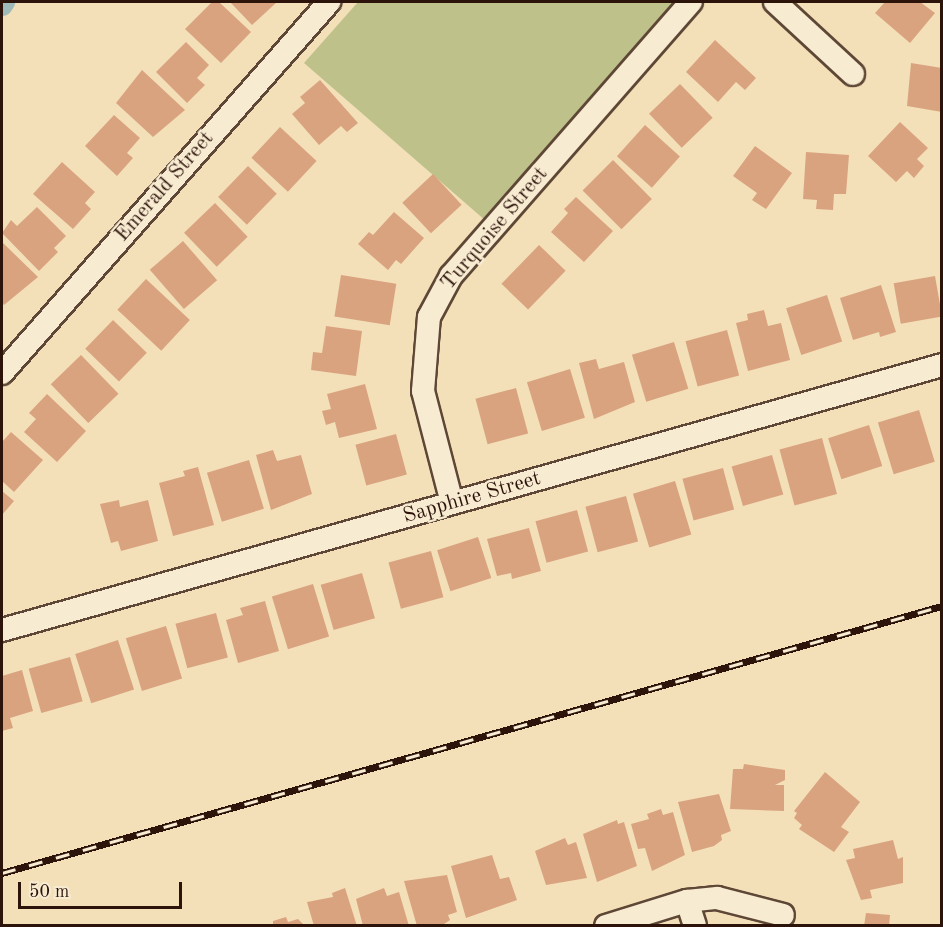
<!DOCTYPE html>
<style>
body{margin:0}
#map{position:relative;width:943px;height:927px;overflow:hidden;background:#f3e0b8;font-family:"Old Standard TT",serif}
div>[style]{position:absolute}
.green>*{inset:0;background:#bfc18b}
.canal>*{height:22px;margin:-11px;padding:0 11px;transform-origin:11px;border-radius:11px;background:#9fbbb9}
.building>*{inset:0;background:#daa380;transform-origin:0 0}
.roads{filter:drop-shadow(2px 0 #5e4736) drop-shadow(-2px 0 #5e4736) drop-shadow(0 2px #5e4736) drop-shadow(0 -2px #5e4736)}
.street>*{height:22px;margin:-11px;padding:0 11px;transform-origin:11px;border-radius:11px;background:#f7ebd1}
.rail>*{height:7px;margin-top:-3.5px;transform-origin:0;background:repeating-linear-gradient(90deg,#f7ebd1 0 14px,#2d140b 0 28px);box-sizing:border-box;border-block:2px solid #2d140b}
span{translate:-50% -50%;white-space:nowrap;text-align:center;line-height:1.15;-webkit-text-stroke:4.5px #f7ebd1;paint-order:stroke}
.street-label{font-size:21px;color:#2d140b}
.frame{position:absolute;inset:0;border:3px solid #2d140b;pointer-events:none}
.scale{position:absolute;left:18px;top:882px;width:164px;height:27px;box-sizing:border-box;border:3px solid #2d140b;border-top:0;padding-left:8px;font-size:18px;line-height:21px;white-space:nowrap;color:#2d140b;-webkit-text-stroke:4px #f7ebd1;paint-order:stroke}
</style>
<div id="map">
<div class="green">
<div style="clip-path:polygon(358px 2px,678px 2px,486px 221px,304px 63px)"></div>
</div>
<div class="canal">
<div style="left:2px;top:5px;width:4px;rotate:-56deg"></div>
</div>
<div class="building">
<div style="clip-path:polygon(212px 2px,219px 2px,251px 32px,221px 63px,185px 29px)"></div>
<div style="clip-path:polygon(230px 2px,277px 2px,252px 25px)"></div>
<div style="clip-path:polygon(885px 2px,920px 2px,935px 13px,910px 43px,875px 13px)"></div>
<div style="clip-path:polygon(715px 40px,756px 78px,745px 90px,736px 82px,718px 102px,686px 72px)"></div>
<div style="clip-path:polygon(186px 42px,209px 65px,197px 78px,205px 85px,187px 103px,156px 72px)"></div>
<div style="clip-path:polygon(911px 63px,942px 68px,942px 112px,907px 106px)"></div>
<div style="clip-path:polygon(142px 70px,185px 110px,153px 137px,116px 103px)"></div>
<div style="clip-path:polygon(320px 80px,358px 123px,347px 132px,341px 126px,319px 145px,292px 114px,305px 103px,300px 97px)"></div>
<div style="left:680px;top:84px;width:47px;height:43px;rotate:46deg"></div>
<div style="clip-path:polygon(114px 115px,140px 138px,127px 153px,133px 158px,117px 176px,85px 146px)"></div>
<div style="clip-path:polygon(900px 122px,928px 148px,917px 159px,924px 166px,914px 178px,907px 171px,896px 182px,868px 156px)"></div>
<div style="left:645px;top:125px;width:47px;height:42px;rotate:42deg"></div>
<div style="left:280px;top:127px;width:50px;height:42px;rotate:43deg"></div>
<div style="clip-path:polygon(755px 146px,792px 173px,766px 209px,752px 200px,757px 193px,733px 176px)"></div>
<div style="clip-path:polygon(806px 152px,849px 155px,846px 194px,834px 194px,833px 210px,816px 209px,817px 200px,803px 199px)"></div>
<div style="left:613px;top:160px;width:55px;height:43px;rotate:45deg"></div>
<div style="clip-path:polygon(62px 162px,95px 192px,85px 203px,91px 209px,73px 229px,33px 194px)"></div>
<div style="left:248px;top:166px;width:40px;height:43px;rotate:44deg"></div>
<div style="left:433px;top:174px;width:42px;height:42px;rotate:47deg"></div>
<div style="clip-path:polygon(576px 197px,613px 231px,584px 262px,551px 232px,568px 213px,564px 209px)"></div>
<div style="left:215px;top:203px;width:47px;height:43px;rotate:46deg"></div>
<div style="clip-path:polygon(37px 207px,66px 236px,54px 248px,58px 252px,39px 271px,2px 233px,11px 220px,17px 226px)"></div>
<div style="clip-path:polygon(394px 212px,424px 238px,401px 264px,396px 260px,388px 270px,358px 244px,369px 232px,373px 235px)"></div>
<div style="left:183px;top:241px;width:52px;height:44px;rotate:49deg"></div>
<div style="clip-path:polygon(2px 242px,38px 277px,4px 305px,2px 302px)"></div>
<div style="left:539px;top:245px;width:37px;height:54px;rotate:44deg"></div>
<div style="left:341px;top:275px;width:56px;height:42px;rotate:9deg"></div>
<div style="left:935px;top:276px;width:41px;height:42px;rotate:80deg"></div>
<div style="left:146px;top:279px;width:60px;height:42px;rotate:43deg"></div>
<div style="clip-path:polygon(881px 285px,896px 332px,880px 337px,879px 332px,853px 340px,840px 298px)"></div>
<div style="left:827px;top:295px;width:49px;height:43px;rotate:72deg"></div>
<div style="clip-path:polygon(764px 310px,768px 326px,781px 323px,790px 360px,748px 371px,736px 323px,748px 320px,747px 314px)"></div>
<div style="left:113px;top:320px;width:47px;height:40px;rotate:44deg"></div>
<div style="clip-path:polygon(326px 326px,362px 331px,356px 376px,311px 370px,313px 352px,322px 353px)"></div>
<div style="left:727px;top:330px;width:47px;height:43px;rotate:75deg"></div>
<div style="left:674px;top:342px;width:49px;height:44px;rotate:73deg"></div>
<div style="left:81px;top:355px;width:54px;height:42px;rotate:46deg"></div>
<div style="clip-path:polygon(596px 359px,599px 369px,624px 362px,635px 402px,594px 419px,579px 363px)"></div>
<div style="left:570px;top:369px;width:51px;height:45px;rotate:73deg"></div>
<div style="clip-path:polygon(365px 384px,377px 429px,339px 438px,335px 422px,326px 425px,322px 411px,331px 409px,327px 394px)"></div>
<div style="left:516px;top:388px;width:47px;height:42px;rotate:75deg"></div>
<div style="clip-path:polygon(47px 394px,86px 431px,57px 462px,24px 432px,36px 419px,29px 413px)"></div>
<div style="left:919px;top:410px;width:54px;height:43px;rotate:73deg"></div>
<div style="left:869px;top:425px;width:43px;height:43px;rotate:72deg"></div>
<div style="clip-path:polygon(11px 432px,43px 460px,14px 492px,2px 481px,2px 442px)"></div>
<div style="left:396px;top:434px;width:42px;height:42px;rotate:75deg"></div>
<div style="left:822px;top:438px;width:58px;height:44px;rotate:75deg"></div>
<div style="clip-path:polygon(273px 450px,277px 461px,301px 455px,312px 494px,271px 510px,256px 455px)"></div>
<div style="left:772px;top:455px;width:41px;height:42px;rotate:74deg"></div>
<div style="left:249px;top:460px;width:51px;height:44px;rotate:73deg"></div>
<div style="clip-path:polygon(198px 467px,214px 525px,173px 536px,159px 483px,185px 476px,183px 471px)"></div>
<div style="left:723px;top:468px;width:43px;height:42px;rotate:75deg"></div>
<div style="left:675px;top:481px;width:56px;height:44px;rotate:73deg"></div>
<div style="clip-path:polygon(2px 491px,14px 501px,2px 515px)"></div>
<div style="left:626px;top:496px;width:47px;height:42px;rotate:75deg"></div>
<div style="clip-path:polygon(119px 500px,120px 507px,148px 500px,158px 541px,121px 551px,118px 541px,111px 543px,100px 504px)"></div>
<div style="left:577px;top:510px;width:43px;height:43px;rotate:75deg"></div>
<div style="clip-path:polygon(529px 528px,541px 571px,512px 579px,511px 573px,497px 576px,487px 539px)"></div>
<div style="left:478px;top:537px;width:43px;height:43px;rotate:72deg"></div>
<div style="left:431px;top:551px;width:48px;height:44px;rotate:75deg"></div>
<div style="left:362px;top:573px;width:47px;height:43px;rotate:74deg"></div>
<div style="left:313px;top:584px;width:55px;height:43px;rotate:73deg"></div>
<div style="clip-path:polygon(265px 601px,279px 651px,238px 663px,226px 620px,243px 615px,240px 608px)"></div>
<div style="left:216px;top:613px;width:46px;height:42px;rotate:75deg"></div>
<div style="left:166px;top:626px;width:55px;height:42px;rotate:73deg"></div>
<div style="left:118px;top:640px;width:52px;height:45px;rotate:72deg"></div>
<div style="left:70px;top:657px;width:46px;height:43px;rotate:74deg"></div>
<div style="clip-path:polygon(22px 670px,33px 711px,10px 718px,13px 728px,2px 731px,2px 676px)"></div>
<div style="clip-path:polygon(744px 764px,785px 770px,785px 780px,775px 785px,784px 785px,784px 811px,730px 809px,733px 769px,743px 769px)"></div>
<div style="clip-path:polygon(825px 772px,860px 802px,841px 827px,849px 832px,834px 852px,799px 829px,802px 825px,794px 818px,797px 813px,794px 811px)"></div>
<div style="clip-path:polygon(719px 794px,731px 831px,721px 835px,722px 840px,714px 846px,692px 852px,678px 802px)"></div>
<div style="clip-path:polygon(661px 809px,663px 815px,673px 812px,685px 855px,652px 871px,645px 848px,638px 849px,631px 824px,649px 819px,647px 814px)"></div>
<div style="clip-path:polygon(617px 820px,618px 824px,624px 822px,637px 866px,597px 882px,583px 834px)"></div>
<div style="clip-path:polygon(565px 838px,568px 845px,576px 842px,587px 878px,546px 885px,535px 851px)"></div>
<div style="clip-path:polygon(893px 840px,898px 859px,903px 857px,903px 883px,870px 890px,872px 898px,861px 900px,846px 860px,855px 858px,853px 849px)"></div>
<div style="clip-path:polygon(492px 855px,500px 879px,509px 877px,517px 900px,466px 918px,451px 866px)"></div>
<div style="clip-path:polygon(447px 875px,457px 912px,448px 915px,450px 920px,441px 926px,417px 926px,404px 881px)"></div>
<div style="clip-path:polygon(345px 888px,357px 926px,314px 926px,307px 902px,333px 897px,332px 893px)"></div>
<div style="clip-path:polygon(384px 888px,387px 896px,399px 892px,409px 926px,363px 926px,356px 899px)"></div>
<div style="clip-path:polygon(866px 913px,890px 915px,889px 926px,864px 926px)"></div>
<div style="clip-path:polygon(286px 917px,288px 922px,298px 919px,305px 926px,273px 926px,273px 921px)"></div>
</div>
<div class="roads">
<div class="street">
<div style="left:775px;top:2px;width:106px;rotate:42.7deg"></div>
<div style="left:2px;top:373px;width:495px;rotate:-48.6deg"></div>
<div style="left:452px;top:503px;width:116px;rotate:-104.5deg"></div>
<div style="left:423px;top:391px;width:74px;rotate:-85.4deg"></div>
<div style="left:429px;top:317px;width:47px;rotate:-61.8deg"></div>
<div style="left:451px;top:276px;width:364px;rotate:-48.8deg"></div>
<div style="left:2px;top:630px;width:977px;rotate:-15.74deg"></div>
<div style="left:687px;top:901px;width:26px;rotate:72deg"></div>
<div style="left:606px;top:926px;width:85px;rotate:-17.2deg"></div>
<div style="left:687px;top:901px;width:30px;rotate:-6deg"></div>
<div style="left:717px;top:898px;width:68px;rotate:14.4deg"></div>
</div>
</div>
<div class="rail">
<div style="left:2px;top:873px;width:977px;rotate:-15.86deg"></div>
</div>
<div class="street-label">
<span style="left:165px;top:187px;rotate:-49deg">Emerald Street</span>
<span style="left:495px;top:229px;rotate:-50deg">Turquoise Street</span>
<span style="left:472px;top:498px;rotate:-16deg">Sapphire Street</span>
</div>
<div class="frame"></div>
<div class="scale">50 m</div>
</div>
